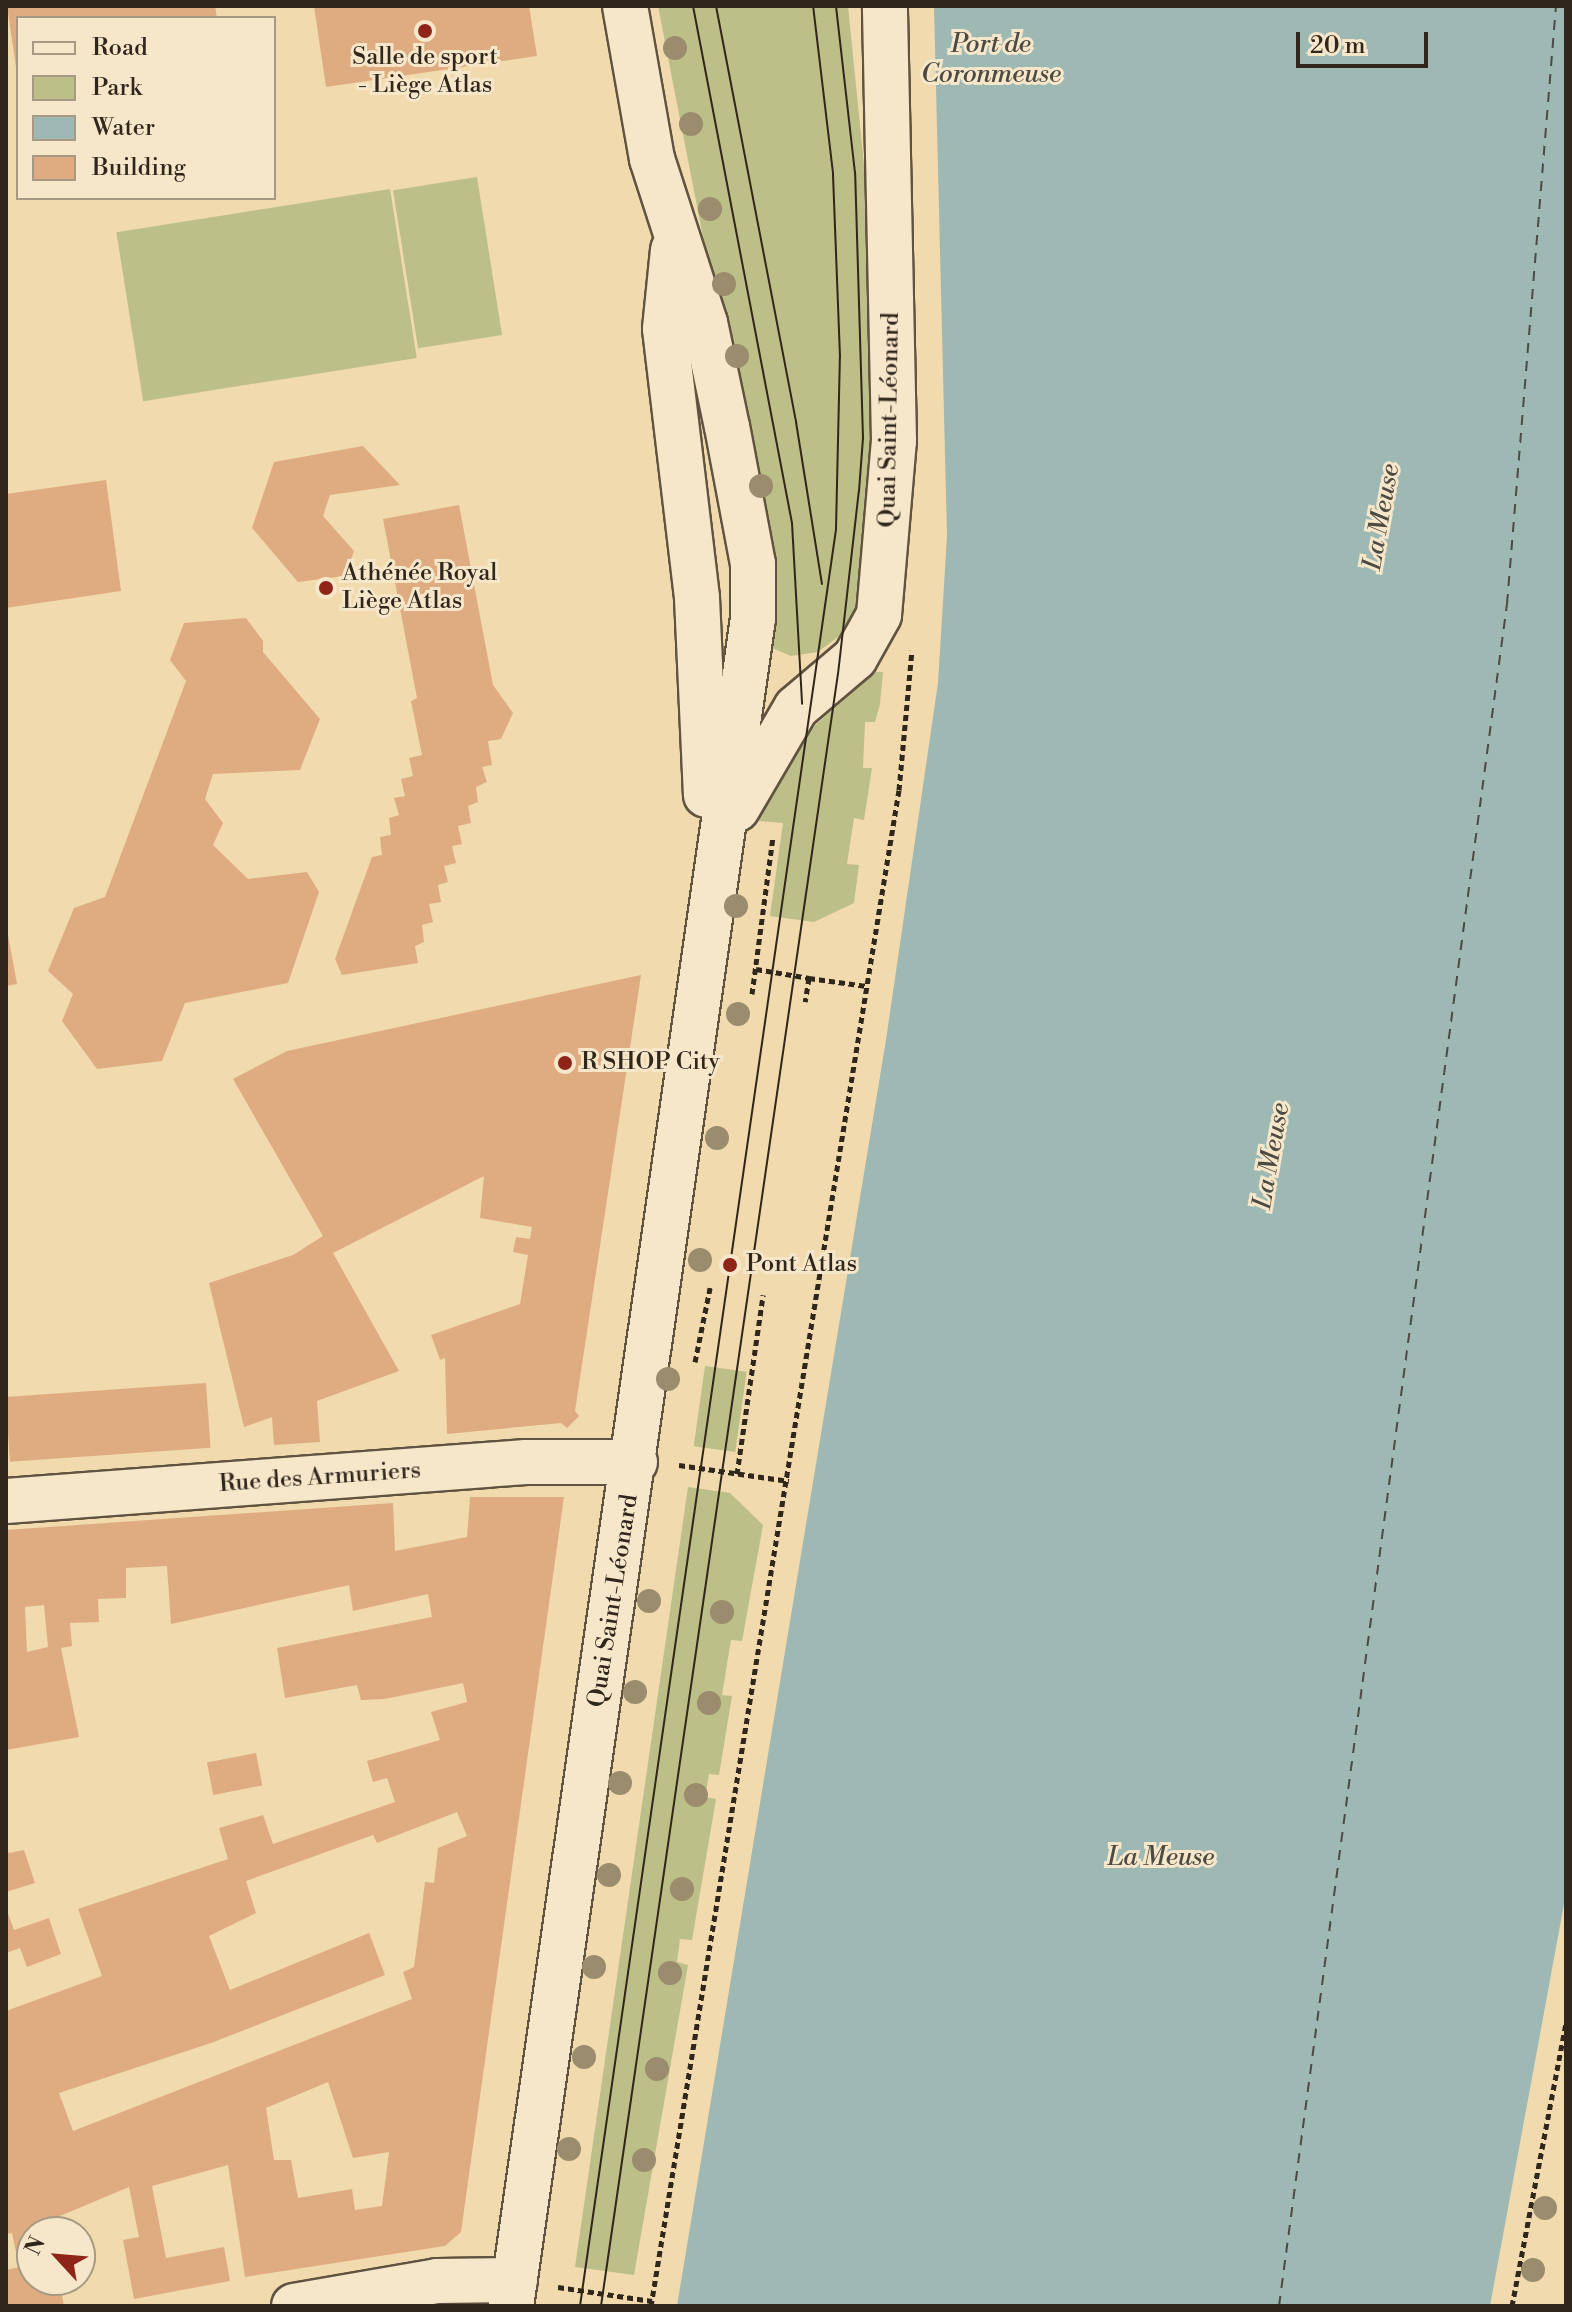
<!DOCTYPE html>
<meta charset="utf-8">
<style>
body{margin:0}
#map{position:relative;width:1572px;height:2312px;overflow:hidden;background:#f1daad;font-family:"Libre Bodoni",serif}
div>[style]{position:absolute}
.green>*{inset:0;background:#bcbf88;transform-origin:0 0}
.water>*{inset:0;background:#9eb8b4}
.ferry>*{height:2px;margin-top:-1px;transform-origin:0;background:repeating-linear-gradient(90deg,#4c4a42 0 10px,transparent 0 18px)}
.building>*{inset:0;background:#dfac81;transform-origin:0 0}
.path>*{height:5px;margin-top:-2.5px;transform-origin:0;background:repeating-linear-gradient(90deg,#30261c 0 6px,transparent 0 10px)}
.roads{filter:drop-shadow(2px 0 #605340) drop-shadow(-2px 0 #605340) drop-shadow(0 2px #605340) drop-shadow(0 -2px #605340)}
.street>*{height:44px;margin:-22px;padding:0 22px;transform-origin:22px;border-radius:22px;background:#f6e7ca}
.secondary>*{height:44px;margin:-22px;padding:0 22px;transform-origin:22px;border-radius:22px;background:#f6e7ca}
.tram>*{height:2px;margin:-1px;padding:0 1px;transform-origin:1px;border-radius:1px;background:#30261c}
.trees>*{width:24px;height:24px;margin:-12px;border-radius:50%;background:#9a8c6c}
.dots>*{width:22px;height:22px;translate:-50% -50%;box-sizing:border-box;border:4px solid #f6e7ca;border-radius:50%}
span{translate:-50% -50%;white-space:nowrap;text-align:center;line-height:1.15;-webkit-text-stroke:6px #f6e7ca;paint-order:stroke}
.poi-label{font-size:24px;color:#30261c}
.left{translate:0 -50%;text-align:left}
.street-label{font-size:24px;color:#30261c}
.water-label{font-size:26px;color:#4c4a42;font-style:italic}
.frame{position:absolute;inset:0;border:8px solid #30261c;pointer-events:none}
.legend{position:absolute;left:16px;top:16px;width:260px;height:184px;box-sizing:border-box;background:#f6e7ca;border:2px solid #a79a84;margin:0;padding:10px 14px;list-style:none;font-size:24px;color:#30261c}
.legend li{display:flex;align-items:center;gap:16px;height:40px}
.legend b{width:40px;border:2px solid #a79a84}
.north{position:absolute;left:16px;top:2216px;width:80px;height:80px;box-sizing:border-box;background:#f6e7ca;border:2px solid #a79a84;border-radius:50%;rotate:296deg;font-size:22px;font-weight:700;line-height:32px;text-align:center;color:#30261c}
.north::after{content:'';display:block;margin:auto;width:28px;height:36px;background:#8f2418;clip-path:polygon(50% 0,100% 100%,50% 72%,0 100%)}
.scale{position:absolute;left:1296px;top:32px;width:132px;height:36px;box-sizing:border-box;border:4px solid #30261c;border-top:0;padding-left:10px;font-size:24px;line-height:28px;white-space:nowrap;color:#30261c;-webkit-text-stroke:6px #f6e7ca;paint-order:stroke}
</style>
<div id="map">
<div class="green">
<div style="clip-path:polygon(658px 6px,848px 6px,866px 185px,874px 442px,859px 608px,842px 634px,818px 652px,791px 656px,770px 647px,717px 309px)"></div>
<div style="left:477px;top:177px;width:160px;height:85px;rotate:81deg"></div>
<div style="left:390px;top:189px;width:171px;height:277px;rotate:81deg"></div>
<div style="clip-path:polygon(876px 672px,883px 672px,880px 704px,875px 722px,865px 722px,863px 768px,872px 768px,864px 820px,854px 818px,847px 864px,859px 865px,854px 903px,814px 922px,770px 916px,783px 823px,759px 821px,761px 807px,795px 743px)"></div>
<div style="left:705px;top:1366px;width:42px;height:81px;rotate:8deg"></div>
<div style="clip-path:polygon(688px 1487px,730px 1493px,763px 1525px,742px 1641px,731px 1640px,722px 1695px,732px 1696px,719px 1775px,709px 1774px,705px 1797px,716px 1799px,692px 1940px,680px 1939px,677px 1962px,688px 1965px,634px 2275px,575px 2267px)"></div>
</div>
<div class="water">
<div style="clip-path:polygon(934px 6px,1566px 6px,1566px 1893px,1490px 2306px,677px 2306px,886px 1040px,938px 683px,947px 536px)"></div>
</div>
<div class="ferry">
<div style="left:1279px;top:2306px;width:1717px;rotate:-82.37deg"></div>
<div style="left:1507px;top:604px;width:600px;rotate:-85.32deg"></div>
</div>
<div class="building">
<div style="clip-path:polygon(7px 6px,215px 6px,217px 18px,18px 18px,16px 67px)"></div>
<div style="clip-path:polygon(314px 6px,529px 6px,537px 56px,326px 87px)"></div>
<div style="clip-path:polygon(363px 446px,400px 485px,330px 495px,323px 516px,354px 551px,345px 576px,298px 582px,252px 528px,274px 462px)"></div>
<div style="clip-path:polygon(106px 480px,121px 591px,6px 608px,6px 494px)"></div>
<div style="clip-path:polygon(459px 505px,493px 685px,513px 713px,501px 739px,488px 741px,492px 765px,482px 767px,487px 782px,476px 787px,478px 802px,468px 806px,471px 823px,458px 826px,462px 844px,452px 846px,456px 863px,444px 866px,448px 882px,438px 885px,441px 902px,429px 904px,433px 922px,422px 925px,424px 942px,415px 946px,418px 963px,342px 975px,335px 959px,372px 857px,382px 855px,380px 837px,391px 835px,389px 818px,399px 815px,394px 798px,405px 796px,401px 779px,413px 776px,409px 758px,422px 755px,411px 701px,417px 698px,383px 519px)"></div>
<div style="clip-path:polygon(246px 618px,263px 641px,263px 652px,320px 719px,300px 770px,213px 774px,205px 799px,223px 823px,213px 845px,248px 879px,307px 872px,319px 892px,288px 983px,185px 1003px,162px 1061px,97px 1069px,62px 1021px,73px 994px,48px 971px,74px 908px,105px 897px,186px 681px,170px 660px,184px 623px)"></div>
<div style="clip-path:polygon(6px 924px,17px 984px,6px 986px)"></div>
<div style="clip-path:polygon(641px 975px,575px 1411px,579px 1416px,567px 1428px,561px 1423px,447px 1434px,445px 1358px,440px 1360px,431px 1335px,520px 1304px,528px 1255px,513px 1252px,516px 1237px,530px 1239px,532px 1227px,480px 1218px,484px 1176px,333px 1253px,399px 1371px,317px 1401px,320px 1442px,274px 1445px,272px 1417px,244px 1427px,209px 1283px,293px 1255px,323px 1236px,233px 1079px,287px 1051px)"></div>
<div style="left:206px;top:1383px;width:65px;height:201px;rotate:86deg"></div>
<div style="clip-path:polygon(evenodd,470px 1497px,564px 1497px,461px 2232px,445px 2246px,245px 2277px,228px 2165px,152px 2186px,166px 2258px,224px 2247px,230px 2281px,134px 2299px,123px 2240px,139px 2237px,129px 2187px,48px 2221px,50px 2232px,32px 2232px,32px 2280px,59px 2280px,64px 2306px,6px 2306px,6px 2270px,19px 2267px,12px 2233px,6px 2234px,6px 2011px,102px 1976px,78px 1909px,228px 1859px,219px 1828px,263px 1815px,273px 1844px,395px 1802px,387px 1778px,373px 1782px,367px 1761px,440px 1740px,431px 1712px,467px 1702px,463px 1683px,385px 1699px,361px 1700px,357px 1685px,285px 1698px,277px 1648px,432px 1617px,428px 1594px,353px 1611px,349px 1585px,171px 1624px,167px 1566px,126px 1568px,126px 1598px,98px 1599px,99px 1622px,70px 1623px,72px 1646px,61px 1648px,79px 1737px,6px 1750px,6px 1530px,393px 1503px,395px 1551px,467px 1537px,470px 1497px,44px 1605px,48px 1647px,27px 1652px,25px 1607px,44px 1605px,470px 1497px,457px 1812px,467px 1836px,438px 1848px,434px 1883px,425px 1882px,414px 1967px,403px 1972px,412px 1999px,73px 2131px,59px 2093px,211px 2043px,385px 1975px,369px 1933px,230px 1990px,209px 1936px,256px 1913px,246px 1881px,373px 1835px,377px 1843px,457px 1812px,470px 1497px,328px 2082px,353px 2158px,389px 2152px,382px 2206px,355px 2210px,352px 2189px,298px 2198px,291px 2160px,274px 2160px,266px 2108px,328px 2082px)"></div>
<div style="left:256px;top:1753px;width:33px;height:50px;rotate:79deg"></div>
<div style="clip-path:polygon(6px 1847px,9px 1853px,24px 1850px,35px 1883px,6px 1892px)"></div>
<div style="clip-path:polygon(6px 1908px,14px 1930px,49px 1918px,61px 1954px,27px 1967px,20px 1948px,6px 1953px)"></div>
</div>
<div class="path">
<div style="left:756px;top:969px;width:54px;rotate:9.6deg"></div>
<div style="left:809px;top:978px;width:24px;rotate:99deg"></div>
<div style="left:809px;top:978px;width:58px;rotate:8deg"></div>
<div style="left:752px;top:994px;width:158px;rotate:-82.4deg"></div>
<div style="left:695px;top:1362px;width:76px;rotate:-78.5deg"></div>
<div style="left:679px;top:1465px;width:111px;rotate:8.3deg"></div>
<div style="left:737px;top:1474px;width:181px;rotate:-81.7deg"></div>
<div style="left:558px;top:2287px;width:95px;rotate:8.5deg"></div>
<div style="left:651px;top:2306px;width:1536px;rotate:-80.71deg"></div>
<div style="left:899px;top:790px;width:140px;rotate:-84.7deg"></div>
<div style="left:1512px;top:2306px;width:289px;rotate:-79.2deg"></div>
</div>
<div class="roads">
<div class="street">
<div style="left:6px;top:1501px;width:521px;rotate:-4.29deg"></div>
<div style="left:526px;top:1462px;width:109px"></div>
<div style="left:294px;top:2306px;width:145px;rotate:-9.9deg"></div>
<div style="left:437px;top:2281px;width:78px;rotate:-0.7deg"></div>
</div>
<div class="secondary">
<div style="left:673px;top:250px;width:79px;rotate:95.8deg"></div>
<div style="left:665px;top:329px;width:271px;rotate:83.2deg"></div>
<div style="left:697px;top:598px;width:197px;rotate:87.4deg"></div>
<div style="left:737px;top:809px;width:117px;rotate:-59.7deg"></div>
<div style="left:796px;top:708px;width:77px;rotate:-40.3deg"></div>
<div style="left:855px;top:658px;width:49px;rotate:-60.8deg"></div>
<div style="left:879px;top:615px;width:175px;rotate:-85.1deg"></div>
<div style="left:894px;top:441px;width:435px;rotate:-91.2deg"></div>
<div style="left:511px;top:2306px;width:1704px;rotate:-81.84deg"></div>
<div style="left:753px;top:619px;width:55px;rotate:-90deg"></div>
<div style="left:753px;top:564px;width:139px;rotate:-100.7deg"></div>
<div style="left:727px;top:427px;width:106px;rotate:-101.9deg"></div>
<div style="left:705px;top:323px;width:172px;rotate:-107.9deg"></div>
<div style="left:652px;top:159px;width:155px;rotate:-100deg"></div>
</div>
</div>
<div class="tram">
<div style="left:693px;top:6px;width:526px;rotate:79.16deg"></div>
<div style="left:792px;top:523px;width:181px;rotate:86.8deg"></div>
<div style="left:716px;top:6px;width:424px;rotate:79.1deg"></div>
<div style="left:796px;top:422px;width:164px;rotate:80.9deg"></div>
<div style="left:580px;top:2306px;width:1795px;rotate:-81.8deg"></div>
<div style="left:836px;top:529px;width:172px;rotate:-88.7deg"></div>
<div style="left:840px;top:357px;width:184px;rotate:-92.2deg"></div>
<div style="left:833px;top:173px;width:168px;rotate:-96.8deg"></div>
<div style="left:601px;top:2306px;width:1649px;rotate:-81.74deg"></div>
<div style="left:838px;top:674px;width:184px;rotate:-83.5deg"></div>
<div style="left:859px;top:491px;width:53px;rotate:-85.7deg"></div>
<div style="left:863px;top:438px;width:265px;rotate:-91.7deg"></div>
<div style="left:855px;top:173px;width:168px;rotate:-96.5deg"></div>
</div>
<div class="trees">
<div style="left:675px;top:48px"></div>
<div style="left:691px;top:124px"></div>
<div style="left:710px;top:209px"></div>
<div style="left:724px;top:284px"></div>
<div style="left:737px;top:356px"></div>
<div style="left:761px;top:486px"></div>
<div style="left:736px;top:906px"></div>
<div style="left:738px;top:1014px"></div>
<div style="left:717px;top:1138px"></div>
<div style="left:700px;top:1260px"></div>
<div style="left:668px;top:1379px"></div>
<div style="left:649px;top:1601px"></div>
<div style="left:722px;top:1612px"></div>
<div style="left:635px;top:1692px"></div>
<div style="left:709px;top:1703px"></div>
<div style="left:620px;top:1783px"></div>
<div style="left:696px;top:1795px"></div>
<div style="left:609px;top:1875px"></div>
<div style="left:682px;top:1889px"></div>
<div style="left:594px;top:1967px"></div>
<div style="left:670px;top:1973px"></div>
<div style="left:584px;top:2057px"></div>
<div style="left:657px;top:2069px"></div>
<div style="left:569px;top:2149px"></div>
<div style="left:644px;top:2160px"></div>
<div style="left:1545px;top:2208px"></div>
<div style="left:1533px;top:2270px"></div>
</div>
<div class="dots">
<div style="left:425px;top:31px;background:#8f2418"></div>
<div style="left:326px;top:588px;background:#8f2418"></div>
<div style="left:565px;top:1063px;background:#8f2418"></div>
<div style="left:730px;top:1265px;background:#8f2418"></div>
</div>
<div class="poi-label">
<span style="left:425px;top:72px">Salle de sport<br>- Liège Atlas</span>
<span class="left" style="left:342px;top:588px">Athénée Royal<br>Liège Atlas</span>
<span class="left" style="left:581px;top:1063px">R SHOP City</span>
<span class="left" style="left:746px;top:1265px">Pont Atlas</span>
</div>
<div class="street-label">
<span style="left:890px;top:420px;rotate:-89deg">Quai Saint-Léonard</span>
<span style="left:320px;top:1478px;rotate:-4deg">Rue des Armuriers</span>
<span style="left:614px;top:1601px;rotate:-81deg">Quai Saint-Léonard</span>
</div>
<div class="water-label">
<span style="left:991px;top:60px">Port de<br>Coronmeuse</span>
<span style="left:1382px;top:517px;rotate:-80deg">La Meuse</span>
<span style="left:1272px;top:1156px;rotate:-80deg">La Meuse</span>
<span style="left:1161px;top:1858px">La Meuse</span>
</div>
<div class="frame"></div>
<ul class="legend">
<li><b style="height:10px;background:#f6e7ca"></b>Road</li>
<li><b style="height:22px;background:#bcbf88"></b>Park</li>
<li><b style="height:22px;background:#9eb8b4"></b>Water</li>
<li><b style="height:22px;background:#dfac81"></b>Building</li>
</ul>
<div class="north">N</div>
<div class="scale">20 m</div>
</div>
